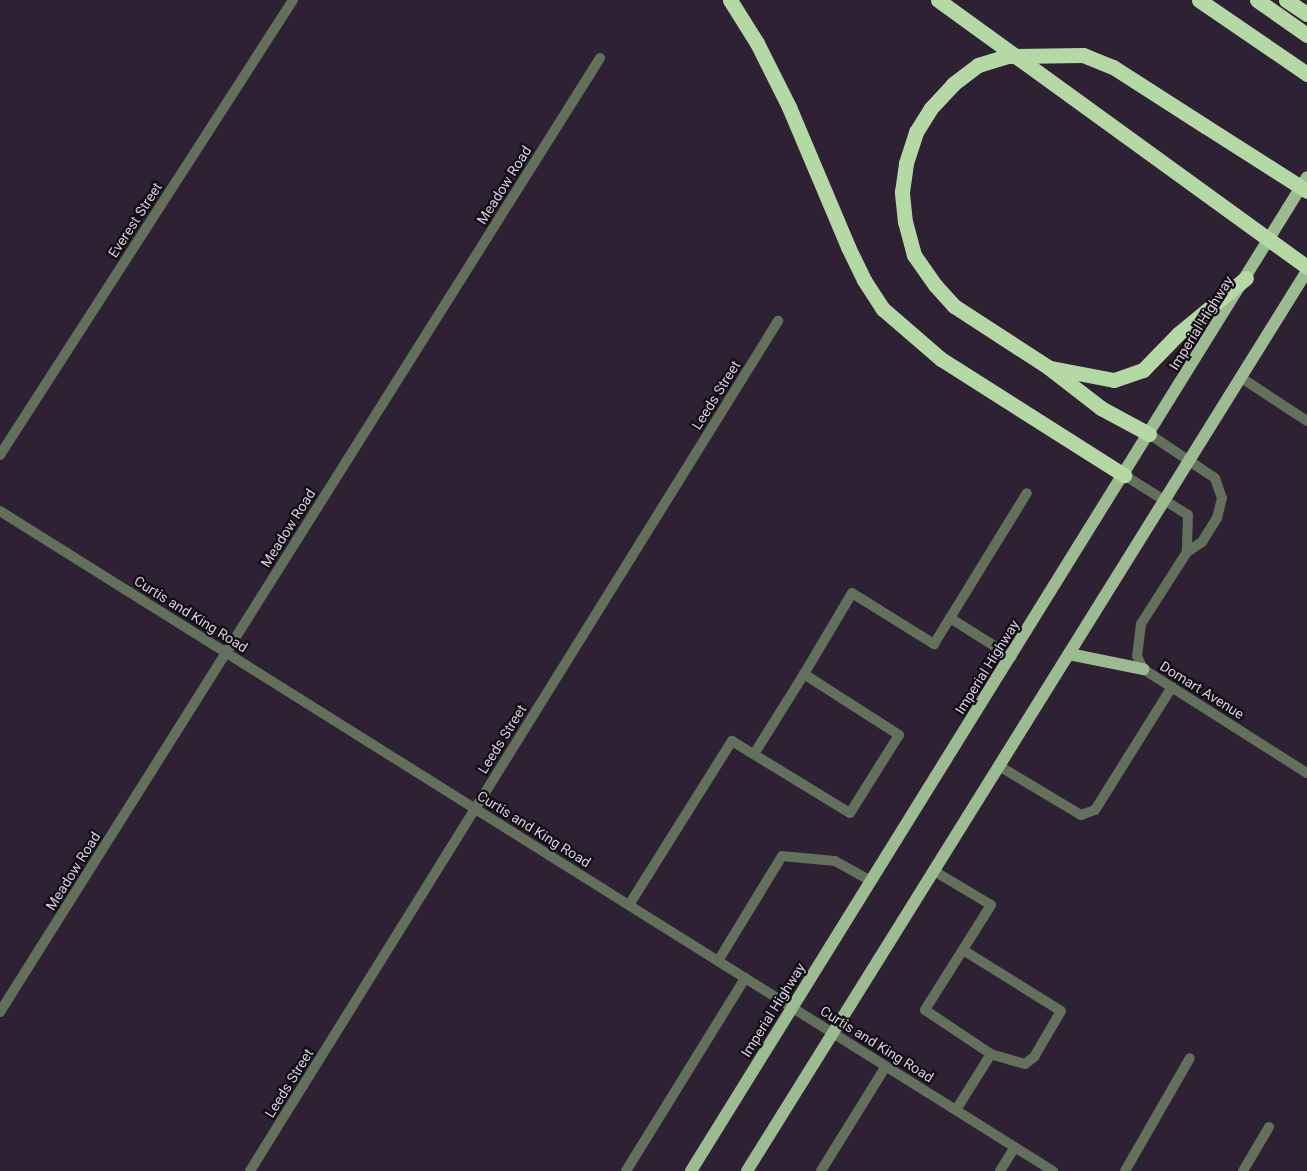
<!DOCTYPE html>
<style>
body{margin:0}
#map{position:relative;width:1307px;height:1171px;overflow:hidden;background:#2d2133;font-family:Roboto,sans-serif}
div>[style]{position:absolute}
.service>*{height:10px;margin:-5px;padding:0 5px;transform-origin:5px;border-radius:5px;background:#62705c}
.minor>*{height:10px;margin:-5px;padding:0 5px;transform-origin:5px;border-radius:5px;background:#62705c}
.tertiary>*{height:10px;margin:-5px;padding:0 5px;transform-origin:5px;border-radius:5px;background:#62705c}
.primary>*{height:12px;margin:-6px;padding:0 6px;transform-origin:6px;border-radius:6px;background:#9dbb91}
.motorway>*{height:15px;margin:-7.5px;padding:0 7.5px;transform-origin:7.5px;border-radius:7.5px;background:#b5d9a5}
.motorway-bridge>*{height:15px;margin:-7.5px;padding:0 7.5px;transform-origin:7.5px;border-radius:7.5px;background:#b5d9a5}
span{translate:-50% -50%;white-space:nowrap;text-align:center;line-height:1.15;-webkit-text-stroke:4.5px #120d15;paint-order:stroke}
.street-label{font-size:14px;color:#d7cfdb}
</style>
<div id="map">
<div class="service">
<div style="left:950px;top:618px;width:73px;rotate:32.2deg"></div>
<div style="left:754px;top:754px;width:94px;rotate:-58deg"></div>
<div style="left:999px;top:766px;width:96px;rotate:30.9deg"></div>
<div style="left:1081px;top:815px;width:15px;rotate:-20deg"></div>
<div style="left:1095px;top:810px;width:145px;rotate:-58deg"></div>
<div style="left:934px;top:871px;width:66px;rotate:30.8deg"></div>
<div style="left:991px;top:905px;width:124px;rotate:122.2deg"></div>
<div style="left:925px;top:1010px;width:79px;rotate:33.7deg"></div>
<div style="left:991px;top:1054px;width:66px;rotate:122deg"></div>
<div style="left:629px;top:905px;width:194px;rotate:-57.9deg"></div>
<div style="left:732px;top:741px;width:138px;rotate:31.4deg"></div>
<div style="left:850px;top:813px;width:92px;rotate:-57.9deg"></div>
<div style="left:899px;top:735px;width:113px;rotate:-147.3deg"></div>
<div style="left:804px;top:674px;width:94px;rotate:-59.3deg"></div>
<div style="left:852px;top:593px;width:97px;rotate:31.9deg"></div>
<div style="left:934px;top:644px;width:177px;rotate:-58.4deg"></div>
<div style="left:963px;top:950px;width:115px;rotate:31.9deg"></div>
<div style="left:1061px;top:1011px;width:53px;rotate:120.4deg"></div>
<div style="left:1034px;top:1057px;width:11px;rotate:142deg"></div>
<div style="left:1025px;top:1064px;width:35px;rotate:-164deg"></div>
<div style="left:718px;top:961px;width:123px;rotate:-58.6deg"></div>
<div style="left:782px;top:856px;width:53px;rotate:5.4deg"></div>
<div style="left:835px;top:861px;width:41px;rotate:29.1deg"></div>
<div style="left:1000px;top:1171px;width:28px;rotate:-58deg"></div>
<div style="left:1125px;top:1171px;width:130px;rotate:-60.1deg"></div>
<div style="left:1243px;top:1171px;width:51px;rotate:-59.4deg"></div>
</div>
<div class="minor">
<div style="left:1240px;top:377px;width:80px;rotate:33.3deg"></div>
<div style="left:0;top:455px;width:541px;rotate:-57.22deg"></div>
<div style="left:1188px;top:460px;width:32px;rotate:34deg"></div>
<div style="left:1215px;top:478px;width:21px;rotate:71deg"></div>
<div style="left:1222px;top:498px;width:21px;rotate:104deg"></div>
<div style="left:1217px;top:518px;width:28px;rotate:122deg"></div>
<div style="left:1202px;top:542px;width:18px;rotate:146deg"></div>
<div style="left:1187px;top:552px;width:85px;rotate:122.6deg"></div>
<div style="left:1141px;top:624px;width:32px;rotate:97deg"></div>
<div style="left:1137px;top:656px;width:14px;rotate:65deg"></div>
<div style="left:1143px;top:669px;width:194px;rotate:32.4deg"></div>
<div style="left:1164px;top:500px;width:28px;rotate:32deg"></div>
<div style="left:1188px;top:515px;width:37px;rotate:92deg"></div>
<div style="left:0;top:511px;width:1243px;rotate:32.08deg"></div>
<div style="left:0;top:1012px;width:1127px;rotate:-57.83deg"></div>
<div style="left:250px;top:1171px;width:1001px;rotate:-58.15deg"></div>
<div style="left:626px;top:1171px;width:227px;rotate:-58.3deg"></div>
<div style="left:821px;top:1171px;width:123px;rotate:-58.2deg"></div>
</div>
<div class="tertiary">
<div style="left:1149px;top:434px;width:47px;rotate:33.7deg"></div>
<div style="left:1124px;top:475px;width:47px;rotate:32deg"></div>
</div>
<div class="primary">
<div style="left:1069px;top:654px;width:76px;rotate:11.5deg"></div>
<div style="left:691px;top:1171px;width:1169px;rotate:-58.21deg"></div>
<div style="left:747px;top:1171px;width:1060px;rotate:-58.11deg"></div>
</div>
<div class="motorway">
<div style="left:730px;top:0;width:51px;rotate:57.9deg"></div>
<div style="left:757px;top:43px;width:72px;rotate:63.4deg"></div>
<div style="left:789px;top:107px;width:152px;rotate:67.1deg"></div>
<div style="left:848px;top:247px;width:37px;rotate:64deg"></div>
<div style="left:864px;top:280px;width:35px;rotate:57deg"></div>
<div style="left:883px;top:309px;width:77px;rotate:40.8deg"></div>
<div style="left:941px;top:359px;width:217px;rotate:32.4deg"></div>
<div style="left:1199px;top:0;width:131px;rotate:34.4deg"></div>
<div style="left:1257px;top:0;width:61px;rotate:35deg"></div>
<div style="left:1286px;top:0;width:25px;rotate:34deg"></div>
<div style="left:1051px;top:368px;width:64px;rotate:10.8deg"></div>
<div style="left:1114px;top:380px;width:31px;rotate:-19deg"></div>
<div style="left:1143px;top:370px;width:50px;rotate:-45.8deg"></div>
<div style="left:1178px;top:334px;width:88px;rotate:-39.5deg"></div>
<div style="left:1149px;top:434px;width:55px;rotate:-151.6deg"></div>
<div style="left:1101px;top:408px;width:67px;rotate:-142.3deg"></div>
<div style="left:1048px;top:367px;width:112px;rotate:-147deg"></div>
<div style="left:954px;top:306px;width:28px;rotate:-132deg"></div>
<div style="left:935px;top:285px;width:37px;rotate:-125deg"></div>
<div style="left:914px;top:255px;width:34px;rotate:-105deg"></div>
<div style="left:905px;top:222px;width:30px;rotate:-96deg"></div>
<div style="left:902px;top:192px;width:29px;rotate:-82deg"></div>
<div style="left:906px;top:163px;width:33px;rotate:-72deg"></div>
<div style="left:916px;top:132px;width:28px;rotate:-58deg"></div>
<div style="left:931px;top:108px;width:33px;rotate:-47deg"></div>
<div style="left:953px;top:84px;width:31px;rotate:-37deg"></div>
<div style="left:978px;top:65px;width:30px;rotate:-17deg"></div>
<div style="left:1007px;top:56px;width:76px;rotate:-0.8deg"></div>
<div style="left:1083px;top:55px;width:32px;rotate:22deg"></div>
<div style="left:1113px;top:67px;width:109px;rotate:32.7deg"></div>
</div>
<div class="motorway-bridge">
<div style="left:938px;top:0;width:455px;rotate:35.9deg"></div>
<div style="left:1205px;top:126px;width:121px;rotate:32.5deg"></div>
</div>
<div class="street-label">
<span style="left:504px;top:185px;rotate:-58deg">Meadow Road</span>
<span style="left:135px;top:220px;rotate:-57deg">Everest Street</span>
<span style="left:1201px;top:323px;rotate:-58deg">Imperial Highway</span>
<span style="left:716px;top:395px;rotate:-58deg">Leeds Street</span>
<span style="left:288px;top:528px;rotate:-58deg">Meadow Road</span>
<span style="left:191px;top:614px;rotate:32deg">Curtis and King Road</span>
<span style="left:987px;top:667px;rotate:-58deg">Imperial Highway</span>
<span style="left:1202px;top:690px;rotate:32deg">Domart Avenue</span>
<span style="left:502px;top:739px;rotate:-58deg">Leeds Street</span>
<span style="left:534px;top:829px;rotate:32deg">Curtis and King Road</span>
<span style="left:73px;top:871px;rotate:-58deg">Meadow Road</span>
<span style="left:773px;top:1010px;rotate:-58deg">Imperial Highway</span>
<span style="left:877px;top:1044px;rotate:32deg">Curtis and King Road</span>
<span style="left:289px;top:1083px;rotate:-58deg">Leeds Street</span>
</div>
</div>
